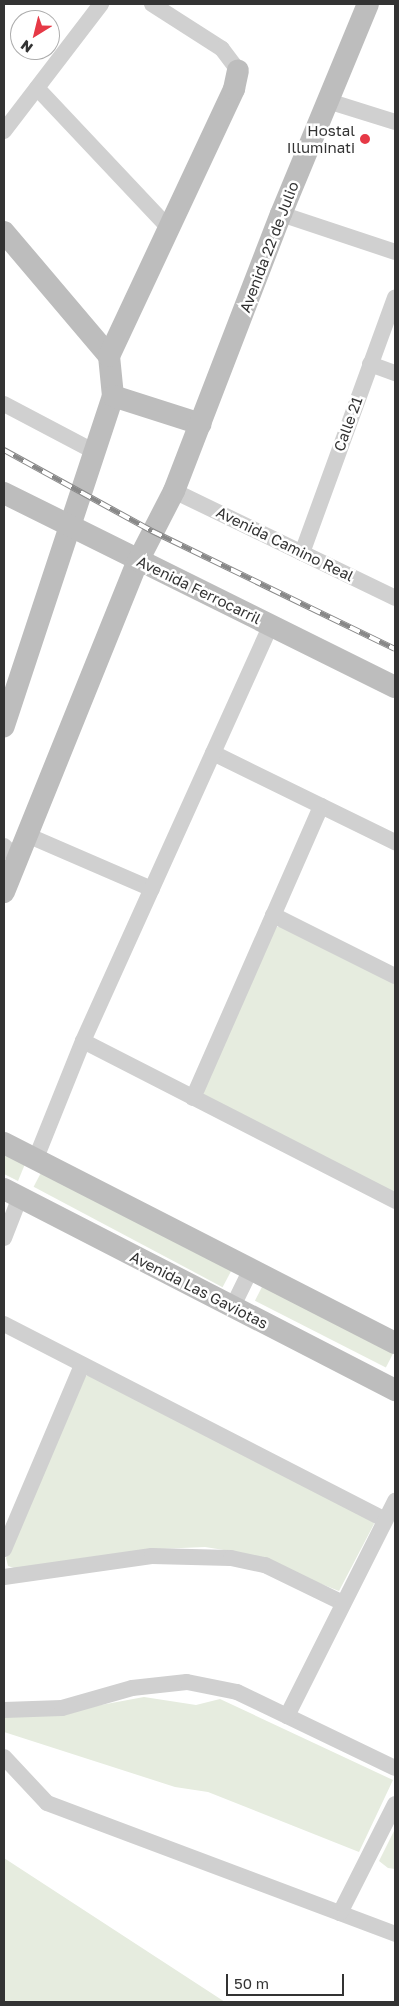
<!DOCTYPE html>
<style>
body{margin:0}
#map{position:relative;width:399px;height:2006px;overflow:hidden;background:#fff;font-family:"Golos Text",sans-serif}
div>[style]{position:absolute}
.green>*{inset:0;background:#e6ecdf;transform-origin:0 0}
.street>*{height:16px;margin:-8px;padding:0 8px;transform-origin:8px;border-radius:8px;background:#d0d0d0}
.secondary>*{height:22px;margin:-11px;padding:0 11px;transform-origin:11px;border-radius:11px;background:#bdbdbd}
.rail>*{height:5.5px;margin-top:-2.75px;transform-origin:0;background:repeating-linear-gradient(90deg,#fff 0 11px,#888 0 22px);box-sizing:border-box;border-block:1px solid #888}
.dots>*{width:14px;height:14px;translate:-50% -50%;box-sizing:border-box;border:2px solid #fff;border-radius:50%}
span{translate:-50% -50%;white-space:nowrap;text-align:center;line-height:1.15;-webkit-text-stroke:5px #fff;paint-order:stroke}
.poi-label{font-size:15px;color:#333}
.right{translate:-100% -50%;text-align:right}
.street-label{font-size:15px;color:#333}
.frame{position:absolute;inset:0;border:5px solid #333;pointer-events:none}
.north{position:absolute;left:10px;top:10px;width:50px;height:50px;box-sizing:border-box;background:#fff;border:1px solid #adadad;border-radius:50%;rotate:216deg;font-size:14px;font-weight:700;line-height:20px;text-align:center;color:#333}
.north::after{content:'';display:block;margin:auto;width:18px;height:22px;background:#e63946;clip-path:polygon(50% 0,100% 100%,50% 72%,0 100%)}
.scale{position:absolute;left:226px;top:1974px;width:118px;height:22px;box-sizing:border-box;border:2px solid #333;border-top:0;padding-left:6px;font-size:15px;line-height:18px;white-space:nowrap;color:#333;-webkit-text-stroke:4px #fff;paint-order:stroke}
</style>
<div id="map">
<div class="green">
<div style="clip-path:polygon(273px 927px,282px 927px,395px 984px,395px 1193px,205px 1100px,203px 1091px)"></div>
<div style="clip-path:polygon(4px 1154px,25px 1164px,18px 1181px,4px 1174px)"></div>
<div style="left:43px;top:1169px;width:214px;height:20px;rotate:28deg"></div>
<div style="left:264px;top:1283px;width:147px;height:20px;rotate:27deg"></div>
<div style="clip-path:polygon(90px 1374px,373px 1519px,374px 1524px,339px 1591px,243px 1553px,205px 1547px,157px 1549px,23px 1571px,8px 1566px,6px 1558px,84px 1377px)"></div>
<div style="clip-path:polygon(144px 1697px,196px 1705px,220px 1699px,393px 1780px,359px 1852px,208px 1792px,175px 1787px,4px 1732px,4px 1715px,63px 1712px)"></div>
<div style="clip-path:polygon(395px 1829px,395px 1869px,388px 1868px,379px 1861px)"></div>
<div style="clip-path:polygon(4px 1858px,225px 2002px,226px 2002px,4px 2002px)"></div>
</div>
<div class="street">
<div style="left:152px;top:4px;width:83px;rotate:32.7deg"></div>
<div style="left:222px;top:49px;width:26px;rotate:53deg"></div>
<div style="left:37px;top:88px;width:192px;rotate:46.7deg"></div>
<div style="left:328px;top:101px;width:70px;rotate:17.4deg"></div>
<div style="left:4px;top:131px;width:160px;rotate:-52.6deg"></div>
<div style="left:281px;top:214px;width:120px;rotate:18.4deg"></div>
<div style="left:370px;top:364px;width:27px;rotate:20deg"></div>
<div style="left:4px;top:404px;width:103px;rotate:27.8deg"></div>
<div style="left:174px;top:491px;width:246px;rotate:25.8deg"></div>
<div style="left:302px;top:553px;width:272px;rotate:-70deg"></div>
<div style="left:213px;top:753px;width:203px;rotate:26.1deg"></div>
<div style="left:27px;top:835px;width:136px;rotate:23.4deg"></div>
<div style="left:4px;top:846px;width:18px;rotate:45deg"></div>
<div style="left:273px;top:915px;width:136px;rotate:26.6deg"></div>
<div style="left:83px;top:1041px;width:351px;rotate:27.1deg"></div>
<div style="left:193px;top:1098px;width:319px;rotate:-66.3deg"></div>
<div style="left:36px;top:1158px;width:126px;rotate:-68.1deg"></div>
<div style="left:83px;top:1041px;width:457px;rotate:-65.7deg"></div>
<div style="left:4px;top:1238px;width:44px;rotate:-68.7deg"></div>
<div style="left:232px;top:1308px;width:43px;rotate:-64deg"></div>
<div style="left:4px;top:1324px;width:428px;rotate:27.2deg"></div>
<div style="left:4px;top:1549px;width:200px;rotate:-67deg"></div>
<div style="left:4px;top:1577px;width:149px;rotate:-8.1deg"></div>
<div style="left:152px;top:1556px;width:79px;rotate:1.5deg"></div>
<div style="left:231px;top:1558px;width:35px;rotate:12deg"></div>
<div style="left:265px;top:1565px;width:87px;rotate:26deg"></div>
<div style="left:4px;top:1710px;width:58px;rotate:-2deg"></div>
<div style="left:62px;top:1708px;width:73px;rotate:-15.9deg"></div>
<div style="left:132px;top:1688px;width:55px;rotate:-6.2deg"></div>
<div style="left:187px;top:1682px;width:51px;rotate:11.3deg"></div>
<div style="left:237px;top:1692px;width:175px;rotate:25.7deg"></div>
<div style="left:287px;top:1716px;width:241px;rotate:-63.3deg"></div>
<div style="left:4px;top:1757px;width:63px;rotate:46.9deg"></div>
<div style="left:47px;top:1803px;width:372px;rotate:20.6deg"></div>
<div style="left:340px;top:1913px;width:122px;rotate:-63.2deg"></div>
</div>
<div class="secondary">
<div style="left:4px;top:232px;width:162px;rotate:49.7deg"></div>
<div style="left:109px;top:356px;width:40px;rotate:84.3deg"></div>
<div style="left:113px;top:396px;width:348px;rotate:108.3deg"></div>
<div style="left:109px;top:356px;width:295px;rotate:-64.9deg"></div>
<div style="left:234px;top:89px;width:19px;rotate:-78deg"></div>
<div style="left:113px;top:396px;width:92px;rotate:17.7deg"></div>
<div style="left:4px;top:493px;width:436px;rotate:26.4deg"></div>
<div style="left:4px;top:892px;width:357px;rotate:-68deg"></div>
<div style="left:138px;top:561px;width:79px;rotate:-62.8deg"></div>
<div style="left:174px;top:491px;width:297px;rotate:-68.9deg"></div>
<div style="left:281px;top:214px;width:227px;rotate:-67.5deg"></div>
<div style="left:4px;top:1143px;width:439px;rotate:27.1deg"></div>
<div style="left:4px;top:1189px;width:440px;rotate:27.2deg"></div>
</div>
<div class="rail">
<div style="left:4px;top:450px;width:169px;rotate:28.7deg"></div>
<div style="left:152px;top:531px;width:270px;rotate:25.9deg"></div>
</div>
<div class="dots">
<div style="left:365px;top:139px;background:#e63946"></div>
</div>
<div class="poi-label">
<span class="right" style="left:355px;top:139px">Hostal<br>Illuminati</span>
</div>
<div class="street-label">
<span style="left:269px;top:247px;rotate:-69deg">Avenida 22 de Julio</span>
<span style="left:348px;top:424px;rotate:-70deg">Calle 21</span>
<span style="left:285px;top:544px;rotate:26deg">Avenida Camino Real</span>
<span style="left:199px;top:590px;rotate:26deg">Avenida Ferrocarril</span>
<span style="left:199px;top:1290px;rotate:27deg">Avenida Las Gaviotas</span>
</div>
<div class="frame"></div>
<div class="north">N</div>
<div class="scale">50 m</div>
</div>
